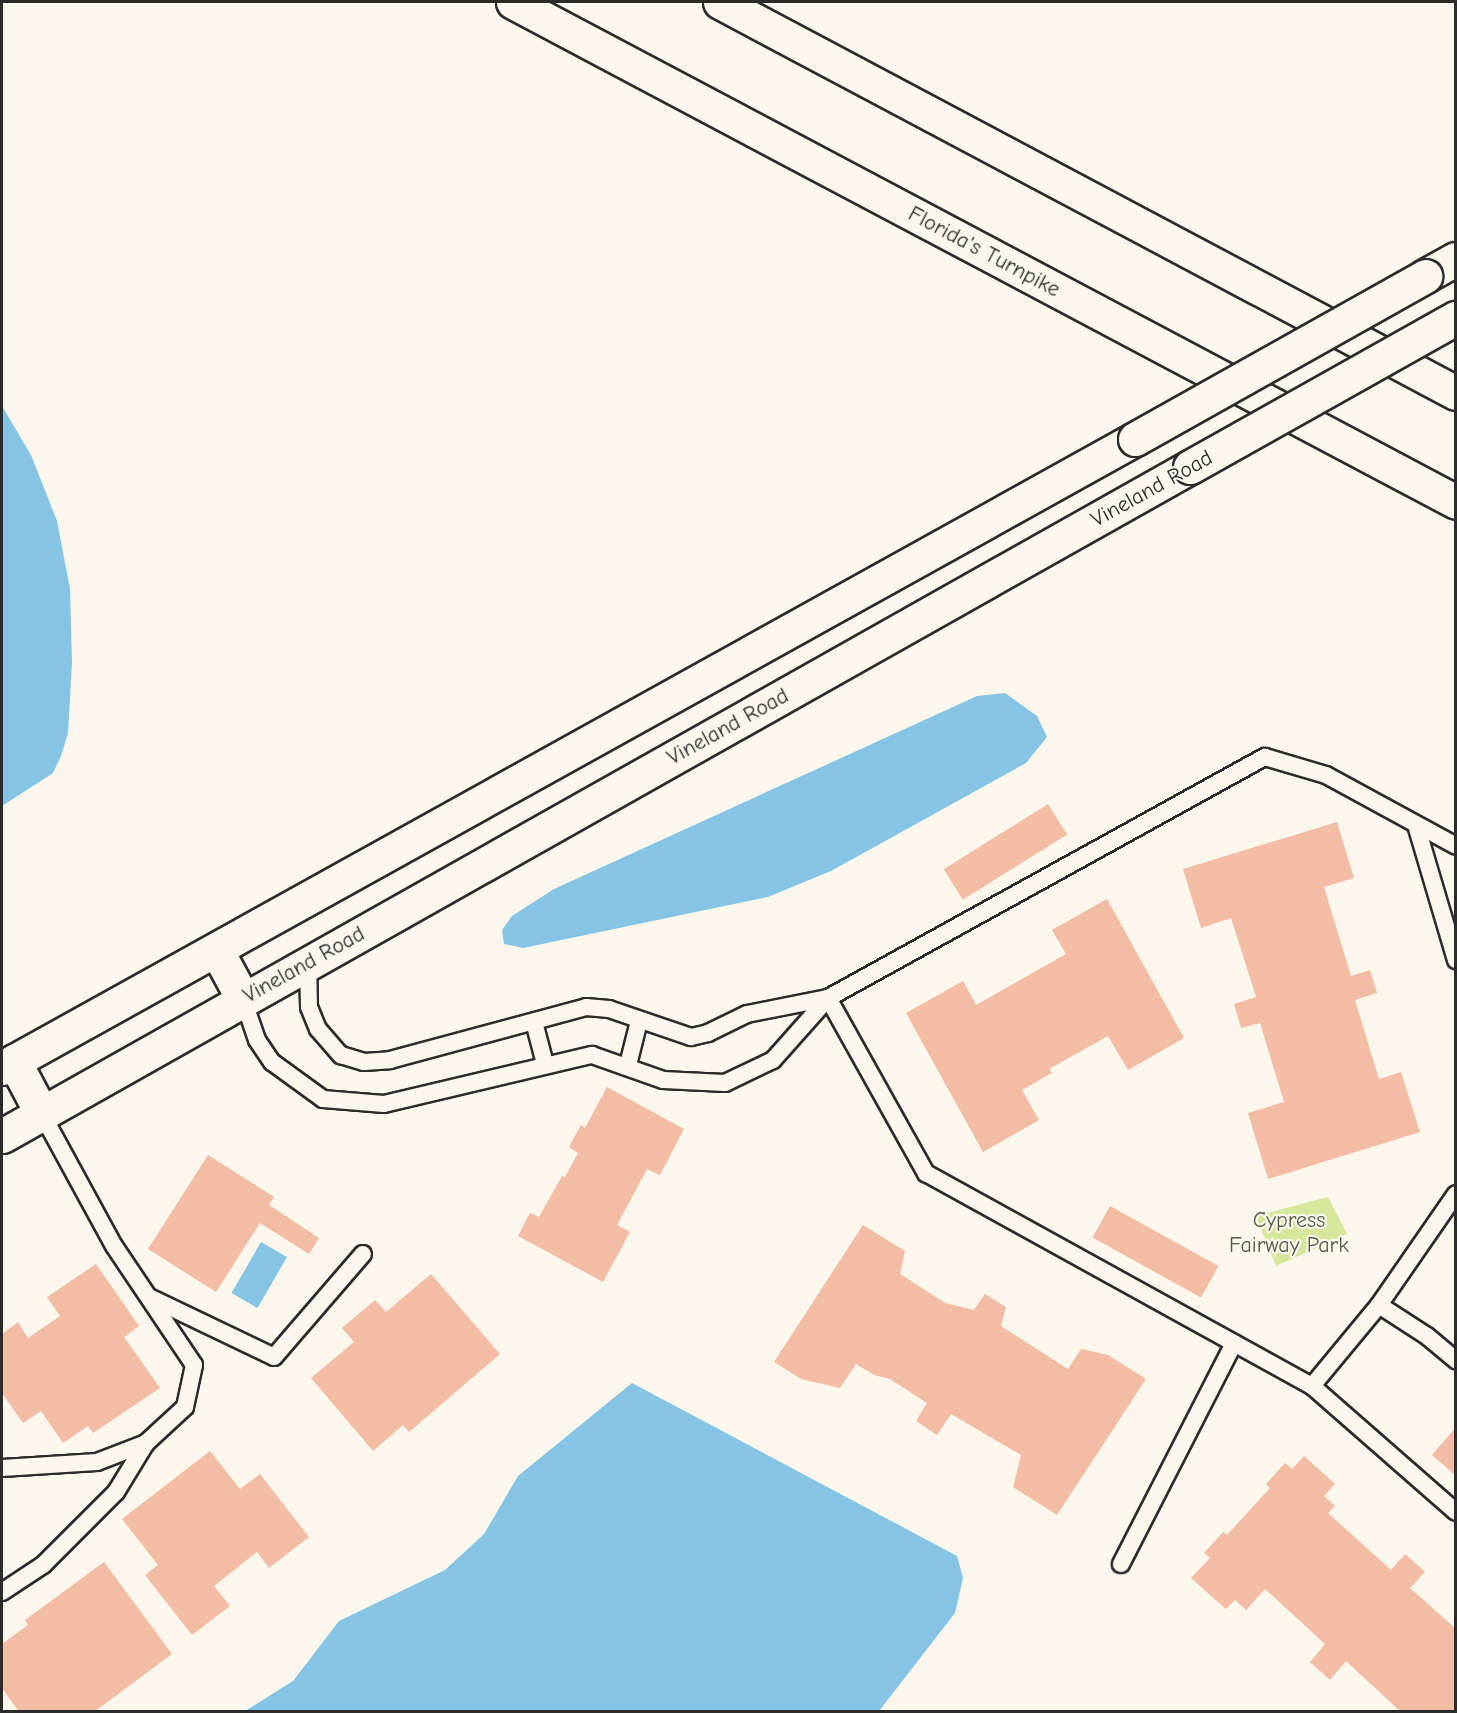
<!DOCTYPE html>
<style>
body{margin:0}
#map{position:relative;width:1457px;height:1713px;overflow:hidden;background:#fbf7ec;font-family:"Comic Neue",sans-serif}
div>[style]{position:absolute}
.green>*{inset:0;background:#d5e79a}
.water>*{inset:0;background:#85c4e5;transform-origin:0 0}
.building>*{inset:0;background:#f2bca5;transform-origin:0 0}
.roads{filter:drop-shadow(2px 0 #2b2b2b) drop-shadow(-2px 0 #2b2b2b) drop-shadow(0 2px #2b2b2b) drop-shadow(0 -2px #2b2b2b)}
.service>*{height:16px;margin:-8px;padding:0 8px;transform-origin:8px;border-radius:8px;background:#fbf7ec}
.tertiary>*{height:33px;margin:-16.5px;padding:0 16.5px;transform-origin:16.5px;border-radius:16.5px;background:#fbf7ec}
.motorway>*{height:33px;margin:-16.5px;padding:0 16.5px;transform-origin:16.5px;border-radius:16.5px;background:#fbf7ec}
.bridges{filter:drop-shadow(2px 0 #2b2b2b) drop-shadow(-2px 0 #2b2b2b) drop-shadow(0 2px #2b2b2b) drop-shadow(0 -2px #2b2b2b)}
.tertiary-bridge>*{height:33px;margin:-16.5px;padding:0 16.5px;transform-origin:16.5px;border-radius:16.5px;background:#fbf7ec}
span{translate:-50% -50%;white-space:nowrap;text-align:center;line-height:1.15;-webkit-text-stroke:4.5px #fbf7ec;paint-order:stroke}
.street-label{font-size:22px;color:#2b2b2b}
.park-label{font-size:22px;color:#565a47}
.frame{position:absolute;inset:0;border:3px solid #2b2b2b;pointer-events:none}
</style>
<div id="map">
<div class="green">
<div style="clip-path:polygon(1328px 1197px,1347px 1234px,1276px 1266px,1256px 1216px)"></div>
</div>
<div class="water">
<div style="clip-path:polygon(2px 406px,31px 455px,57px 521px,70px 589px,72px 663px,68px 733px,61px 756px,53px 773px,2px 806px)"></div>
<div style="clip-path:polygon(1005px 693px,1037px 716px,1047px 737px,1026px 763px,831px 871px,768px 897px,523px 948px,504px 944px,502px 930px,512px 916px,554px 889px,977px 696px)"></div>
<div style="left:261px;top:1242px;width:30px;height:59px;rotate:30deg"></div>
<div style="clip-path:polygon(632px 1383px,957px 1556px,963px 1578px,955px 1613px,879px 1711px,245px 1711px,293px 1681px,339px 1621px,445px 1570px,484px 1534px,518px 1476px)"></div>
</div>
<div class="building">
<div style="left:1048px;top:804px;width:36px;height:123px;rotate:58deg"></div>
<div style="clip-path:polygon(1337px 822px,1354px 878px,1324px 887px,1351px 976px,1370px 970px,1377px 993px,1355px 1000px,1379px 1079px,1401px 1072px,1420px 1132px,1268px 1179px,1248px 1113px,1284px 1102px,1260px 1023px,1241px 1028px,1234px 1004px,1256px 997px,1231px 918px,1201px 928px,1183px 869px)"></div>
<div style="clip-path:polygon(1107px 899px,1184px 1038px,1128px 1070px,1108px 1036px,1049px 1069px,1052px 1073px,1022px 1090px,1039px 1120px,983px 1152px,906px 1013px,963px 981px,976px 1005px,1066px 954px,1052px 930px)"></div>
<div style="clip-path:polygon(607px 1087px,684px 1129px,660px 1175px,647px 1169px,617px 1225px,630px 1232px,603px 1282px,518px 1236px,530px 1213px,539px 1217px,562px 1176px,565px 1177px,578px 1153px,569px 1147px,581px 1125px,585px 1128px)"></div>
<div style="clip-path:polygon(208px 1155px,274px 1197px,269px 1205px,319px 1238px,309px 1254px,260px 1223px,216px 1292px,148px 1249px)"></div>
<div style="left:1110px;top:1206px;width:124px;height:36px;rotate:29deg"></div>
<div style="clip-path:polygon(863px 1225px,905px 1251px,900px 1274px,945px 1303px,974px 1310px,985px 1294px,1006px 1307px,1001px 1326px,1068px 1369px,1081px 1349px,1108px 1355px,1146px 1379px,1057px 1515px,1013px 1487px,1021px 1455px,951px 1414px,937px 1435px,916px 1421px,927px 1403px,890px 1379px,874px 1375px,856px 1364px,840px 1388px,801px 1379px,774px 1362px)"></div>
<div style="clip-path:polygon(96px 1264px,139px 1326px,124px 1337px,160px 1388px,93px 1433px,88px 1426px,63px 1443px,41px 1411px,23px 1423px,2px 1393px,2px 1334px,18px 1322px,28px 1338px,60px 1316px,47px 1297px)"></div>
<div style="clip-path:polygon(431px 1274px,500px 1354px,409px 1432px,403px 1425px,373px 1451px,311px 1378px,354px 1342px,342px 1328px,375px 1300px,386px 1312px)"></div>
<div style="clip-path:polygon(1456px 1427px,1456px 1476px,1432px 1455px)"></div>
<div style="clip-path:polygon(210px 1451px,240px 1489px,260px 1474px,309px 1537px,269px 1568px,257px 1552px,214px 1586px,230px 1606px,192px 1635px,145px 1575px,158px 1565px,122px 1519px)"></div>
<div style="clip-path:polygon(1304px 1456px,1335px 1484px,1324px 1496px,1335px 1506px,1328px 1513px,1391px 1570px,1405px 1554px,1425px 1572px,1410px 1588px,1456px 1629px,1456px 1712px,1401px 1712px,1346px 1661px,1330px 1680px,1310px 1662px,1325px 1644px,1265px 1589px,1246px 1610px,1235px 1600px,1226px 1609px,1191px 1578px,1210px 1558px,1204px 1553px,1223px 1532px,1227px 1535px,1270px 1488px,1266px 1484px,1285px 1463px,1292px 1469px)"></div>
<div style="clip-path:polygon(104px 1562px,172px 1654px,94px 1712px,19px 1712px,2px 1688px,2px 1644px,28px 1625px,25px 1620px)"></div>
</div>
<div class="roads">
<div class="service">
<div style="left:1416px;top:825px;width:141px;rotate:73.5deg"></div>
<div style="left:308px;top:963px;width:44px;rotate:88.7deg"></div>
<div style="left:309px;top:1007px;width:24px;rotate:68deg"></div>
<div style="left:318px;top:1029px;width:35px;rotate:49deg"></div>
<div style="left:341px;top:1055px;width:24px;rotate:17deg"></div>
<div style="left:364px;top:1062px;width:26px;rotate:-4deg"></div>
<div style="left:390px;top:1060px;width:203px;rotate:-15.1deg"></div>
<div style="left:586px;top:1007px;width:23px;rotate:5deg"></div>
<div style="left:609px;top:1009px;width:87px;rotate:18.9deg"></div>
<div style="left:691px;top:1037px;width:17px;rotate:-13deg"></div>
<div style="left:708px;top:1033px;width:43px;rotate:-26deg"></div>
<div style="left:747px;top:1014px;width:83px;rotate:-11.2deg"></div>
<div style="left:828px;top:998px;width:201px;rotate:60.8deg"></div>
<div style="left:926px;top:1173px;width:441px;rotate:28.9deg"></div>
<div style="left:1312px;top:1386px;width:191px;rotate:41.2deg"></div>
<div style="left:243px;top:999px;width:43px;rotate:71.1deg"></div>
<div style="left:257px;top:1040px;width:27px;rotate:56deg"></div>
<div style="left:272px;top:1062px;width:63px;rotate:36deg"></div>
<div style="left:323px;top:1099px;width:61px;rotate:4.7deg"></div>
<div style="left:384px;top:1104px;width:214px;rotate:-13.3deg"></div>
<div style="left:592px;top:1055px;width:75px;rotate:19.4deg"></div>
<div style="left:663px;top:1080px;width:62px;rotate:2.8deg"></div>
<div style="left:725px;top:1083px;width:53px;rotate:-25.6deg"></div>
<div style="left:773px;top:1060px;width:83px;rotate:-48.4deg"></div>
<div style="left:828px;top:998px;width:499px;rotate:-28.9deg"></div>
<div style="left:1265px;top:757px;width:64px;rotate:16.4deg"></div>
<div style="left:1326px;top:775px;width:148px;rotate:28.6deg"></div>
<div style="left:534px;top:1022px;width:43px;rotate:75.3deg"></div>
<div style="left:628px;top:1065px;width:45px;rotate:-76deg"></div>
<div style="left:151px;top:1298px;width:136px;rotate:25.6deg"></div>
<div style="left:274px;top:1357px;width:136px;rotate:-49.2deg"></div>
<div style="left:1379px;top:1305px;width:57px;rotate:32.9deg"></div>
<div style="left:1427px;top:1336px;width:38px;rotate:40deg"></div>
<div style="left:1312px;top:1386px;width:105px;rotate:-50.4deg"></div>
<div style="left:1379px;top:1305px;width:135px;rotate:-55.3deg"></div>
<div style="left:2px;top:1468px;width:95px;rotate:-3.6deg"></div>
<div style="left:97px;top:1462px;width:53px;rotate:-21.2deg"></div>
<div style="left:1121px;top:1564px;width:248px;rotate:-62.9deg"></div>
<div style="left:2px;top:1592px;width:49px;rotate:-33.4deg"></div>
<div style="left:43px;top:1565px;width:103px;rotate:-45deg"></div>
<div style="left:116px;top:1492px;width:57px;rotate:-58.5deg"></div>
<div style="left:146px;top:1443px;width:53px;rotate:-42.7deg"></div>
<div style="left:185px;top:1407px;width:43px;rotate:-77.9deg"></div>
<div style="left:194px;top:1365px;width:143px;rotate:-123.9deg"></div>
<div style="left:114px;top:1246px;width:150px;rotate:-118.6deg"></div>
</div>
<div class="tertiary">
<div style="left:1425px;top:276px;width:35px;rotate:-29deg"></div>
<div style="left:217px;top:951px;width:55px;rotate:61.6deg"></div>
<div style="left:14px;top:1061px;width:60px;rotate:62.2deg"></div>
<div style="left:2px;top:1068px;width:1296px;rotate:-29.04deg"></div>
<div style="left:2px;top:1136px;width:1363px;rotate:-29.39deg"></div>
</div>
<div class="motorway">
<div style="left:513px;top:2px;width:1067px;rotate:27.93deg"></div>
<div style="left:720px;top:2px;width:833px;rotate:27.98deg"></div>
</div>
</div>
<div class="bridges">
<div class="tertiary-bridge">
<div style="left:1135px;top:439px;width:333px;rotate:-29.3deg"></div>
<div style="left:1190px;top:467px;width:305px;rotate:-29.3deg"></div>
</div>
</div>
<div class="street-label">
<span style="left:984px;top:252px;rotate:28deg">Florida's Turnpike</span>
<span style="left:1152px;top:489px;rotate:-29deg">Vineland Road</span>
<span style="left:728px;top:727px;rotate:-29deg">Vineland Road</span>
<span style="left:304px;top:965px;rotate:-29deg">Vineland Road</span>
</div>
<div class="park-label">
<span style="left:1289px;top:1233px">Cypress<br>Fairway Park</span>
</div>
<div class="frame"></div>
</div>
